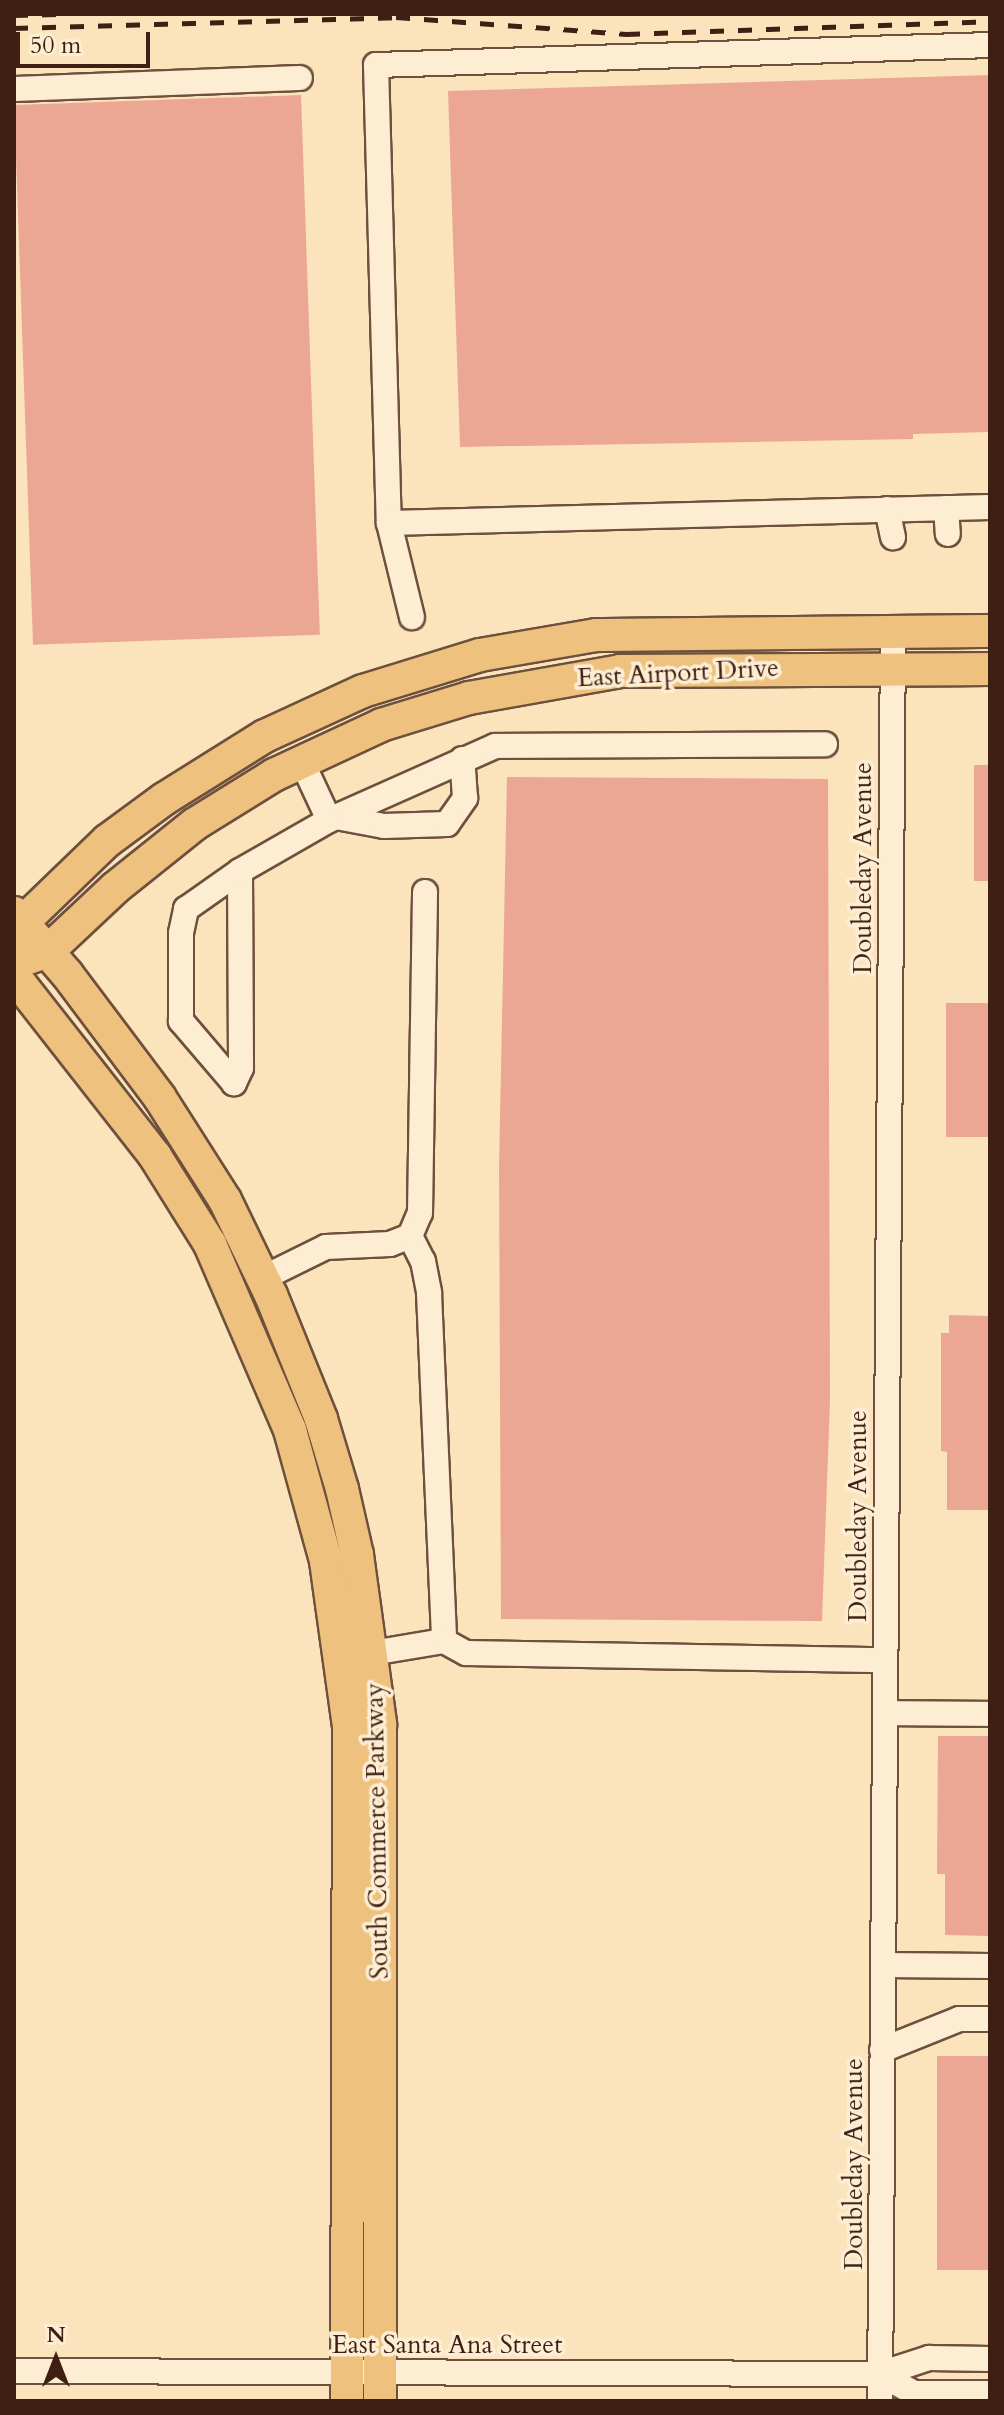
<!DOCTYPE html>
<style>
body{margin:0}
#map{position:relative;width:1004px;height:2415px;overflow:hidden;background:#fbe3bb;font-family:Cardo,serif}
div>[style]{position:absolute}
.building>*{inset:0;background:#eca794;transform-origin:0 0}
.roads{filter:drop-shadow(2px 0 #6e503d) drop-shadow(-2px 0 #6e503d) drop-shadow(0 2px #6e503d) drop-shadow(0 -2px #6e503d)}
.minor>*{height:24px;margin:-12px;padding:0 12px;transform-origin:12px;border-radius:12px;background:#fcedd3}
.major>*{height:32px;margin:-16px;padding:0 16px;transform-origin:16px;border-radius:16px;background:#eec27e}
.rail>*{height:5px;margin-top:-2.5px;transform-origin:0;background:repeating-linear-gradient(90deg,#3f1f13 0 14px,transparent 0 28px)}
span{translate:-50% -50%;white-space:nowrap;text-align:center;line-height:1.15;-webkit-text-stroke:7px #fcedd3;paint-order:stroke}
.street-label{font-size:26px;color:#3f1f13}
.frame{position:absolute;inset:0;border:16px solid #3f1f13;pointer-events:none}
.north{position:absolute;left:16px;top:2319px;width:80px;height:80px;-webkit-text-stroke:6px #fcedd3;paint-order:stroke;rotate:0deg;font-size:22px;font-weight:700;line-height:32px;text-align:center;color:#3f1f13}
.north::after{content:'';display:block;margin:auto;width:28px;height:36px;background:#3f1f13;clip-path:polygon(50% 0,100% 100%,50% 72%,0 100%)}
.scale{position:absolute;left:16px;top:32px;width:134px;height:36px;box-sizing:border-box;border:4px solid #3f1f13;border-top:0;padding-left:10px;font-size:24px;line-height:28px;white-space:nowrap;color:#3f1f13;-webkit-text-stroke:6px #fcedd3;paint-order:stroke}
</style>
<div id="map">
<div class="building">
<div style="clip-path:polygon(990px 75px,990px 432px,913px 434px,913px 439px,460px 447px,448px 91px)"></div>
<div style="left:301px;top:95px;width:540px;height:287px;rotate:88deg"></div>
<div style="left:974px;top:765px;width:16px;height:116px"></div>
<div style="clip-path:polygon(507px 777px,828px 779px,830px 1400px,822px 1621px,501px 1619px,499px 1167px)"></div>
<div style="left:946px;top:1003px;width:44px;height:134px"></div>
<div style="clip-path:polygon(949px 1315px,990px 1316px,990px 1510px,947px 1510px,947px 1452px,941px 1451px,941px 1333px,949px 1333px)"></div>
<div style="clip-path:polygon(938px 1736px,990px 1736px,990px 1936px,945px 1935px,945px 1874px,937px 1874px)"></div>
<div style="left:937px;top:2056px;width:53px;height:214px"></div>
</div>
<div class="roads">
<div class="minor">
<div style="left:990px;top:45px;width:614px;rotate:178.13deg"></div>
<div style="left:376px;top:65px;width:458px;rotate:88.4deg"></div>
<div style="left:389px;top:523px;width:601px;rotate:-1.52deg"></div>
<div style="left:14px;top:89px;width:286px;rotate:-2.2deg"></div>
<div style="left:946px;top:508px;width:26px;rotate:86deg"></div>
<div style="left:887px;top:509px;width:29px;rotate:78deg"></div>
<div style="left:389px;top:523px;width:97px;rotate:76.3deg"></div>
<div style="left:302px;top:762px;width:64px;rotate:65deg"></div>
<div style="left:329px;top:820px;width:182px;rotate:-24deg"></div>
<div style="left:495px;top:746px;width:330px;rotate:-0.3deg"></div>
<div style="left:336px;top:817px;width:49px;rotate:10.6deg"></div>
<div style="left:384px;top:826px;width:63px;rotate:-1.8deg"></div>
<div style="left:447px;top:824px;width:32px;rotate:-55deg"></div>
<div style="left:465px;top:798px;width:39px;rotate:-94deg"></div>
<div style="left:240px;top:871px;width:197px;rotate:89.7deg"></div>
<div style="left:241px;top:1068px;width:17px;rotate:115deg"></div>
<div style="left:234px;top:1083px;width:82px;rotate:-130.5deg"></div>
<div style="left:181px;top:1021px;width:88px;rotate:-90deg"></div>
<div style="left:181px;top:933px;width:25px;rotate:-78deg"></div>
<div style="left:186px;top:909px;width:66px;rotate:-35.1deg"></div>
<div style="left:240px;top:871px;width:103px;rotate:-29.8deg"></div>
<div style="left:410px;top:1236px;width:28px;rotate:63deg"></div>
<div style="left:423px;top:1261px;width:33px;rotate:79deg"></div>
<div style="left:429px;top:1293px;width:348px;rotate:87.5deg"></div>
<div style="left:263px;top:1278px;width:70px;rotate:-26.2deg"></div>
<div style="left:326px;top:1247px;width:64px;rotate:-2.7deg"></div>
<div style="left:390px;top:1244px;width:22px;rotate:-22deg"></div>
<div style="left:410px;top:1236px;width:25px;rotate:-67deg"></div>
<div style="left:420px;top:1213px;width:321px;rotate:-89.1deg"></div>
<div style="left:372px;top:1653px;width:73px;rotate:-9.5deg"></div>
<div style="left:444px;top:1641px;width:25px;rotate:29deg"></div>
<div style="left:466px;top:1653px;width:419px;rotate:1deg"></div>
<div style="left:885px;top:1713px;width:105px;rotate:0.5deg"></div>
<div style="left:883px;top:1965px;width:107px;rotate:0.5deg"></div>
<div style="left:882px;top:2050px;width:83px;rotate:-21.9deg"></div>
<div style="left:959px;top:2019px;width:31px"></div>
<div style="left:14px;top:2371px;width:866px;rotate:0.2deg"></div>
<div style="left:880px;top:2374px;width:52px;rotate:-18.1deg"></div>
<div style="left:929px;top:2358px;width:61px;rotate:0.9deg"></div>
<div style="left:880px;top:2374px;width:39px;rotate:29deg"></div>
<div style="left:914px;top:2393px;width:76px"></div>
<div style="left:880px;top:2401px;width:1770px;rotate:-89.58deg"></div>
</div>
<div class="major">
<div style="left:14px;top:913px;width:81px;rotate:49deg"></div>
<div style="left:67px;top:974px;width:155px;rotate:53.1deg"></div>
<div style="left:160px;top:1098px;width:121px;rotate:57.5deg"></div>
<div style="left:225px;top:1200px;width:106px;rotate:64.2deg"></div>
<div style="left:271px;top:1295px;width:134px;rotate:68deg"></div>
<div style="left:321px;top:1419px;width:73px;rotate:73.3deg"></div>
<div style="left:342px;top:1489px;width:68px;rotate:77.2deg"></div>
<div style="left:357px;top:1555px;width:171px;rotate:82.2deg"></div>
<div style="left:380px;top:1724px;width:677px;rotate:90deg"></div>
<div style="left:16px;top:941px;width:20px;rotate:-70deg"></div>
<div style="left:23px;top:922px;width:117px;rotate:-44deg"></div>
<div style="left:107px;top:841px;width:71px;rotate:-36.4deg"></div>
<div style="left:164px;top:799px;width:119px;rotate:-32deg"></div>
<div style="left:265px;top:736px;width:108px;rotate:-24.7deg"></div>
<div style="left:363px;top:691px;width:122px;rotate:-17.1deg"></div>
<div style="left:480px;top:655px;width:118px;rotate:-9.8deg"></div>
<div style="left:596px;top:635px;width:394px;rotate:-0.6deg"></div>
<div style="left:28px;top:958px;width:21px;rotate:-19deg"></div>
<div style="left:48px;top:951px;width:92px;rotate:-43.2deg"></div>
<div style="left:115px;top:888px;width:102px;rotate:-38.7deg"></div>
<div style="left:195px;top:824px;width:93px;rotate:-31.8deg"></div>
<div style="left:274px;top:775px;width:118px;rotate:-25deg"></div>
<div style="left:381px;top:725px;width:92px;rotate:-17.1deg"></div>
<div style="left:469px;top:698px;width:153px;rotate:-10.1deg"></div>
<div style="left:620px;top:671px;width:370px;rotate:-0.3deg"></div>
<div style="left:14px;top:976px;width:229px;rotate:51.9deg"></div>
<div style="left:155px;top:1156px;width:104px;rotate:58deg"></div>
<div style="left:210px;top:1244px;width:202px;rotate:66.7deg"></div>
<div style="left:290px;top:1430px;width:136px;rotate:74.6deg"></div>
<div style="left:326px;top:1561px;width:167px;rotate:82.1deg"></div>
<div style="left:349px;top:1726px;width:675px;rotate:90.17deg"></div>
</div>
</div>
<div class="rail">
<div style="left:14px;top:15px;width:45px;rotate:-1.3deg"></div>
<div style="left:396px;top:17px;width:231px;rotate:4.2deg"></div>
<div style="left:626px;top:34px;width:364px;rotate:-2deg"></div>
<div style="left:14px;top:28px;width:392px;rotate:-1.6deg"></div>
</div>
<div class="street-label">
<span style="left:678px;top:673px;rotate:-3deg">East Airport Drive</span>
<span style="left:863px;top:868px;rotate:-90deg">Doubleday Avenue</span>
<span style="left:858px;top:1516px;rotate:-90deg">Doubleday Avenue</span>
<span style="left:377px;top:1831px;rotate:-91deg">South Commerce Parkway</span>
<span style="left:854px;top:2164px;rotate:-90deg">Doubleday Avenue</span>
<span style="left:447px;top:2345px">East Santa Ana Street</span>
</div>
<div class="frame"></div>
<div class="north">N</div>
<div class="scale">50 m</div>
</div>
